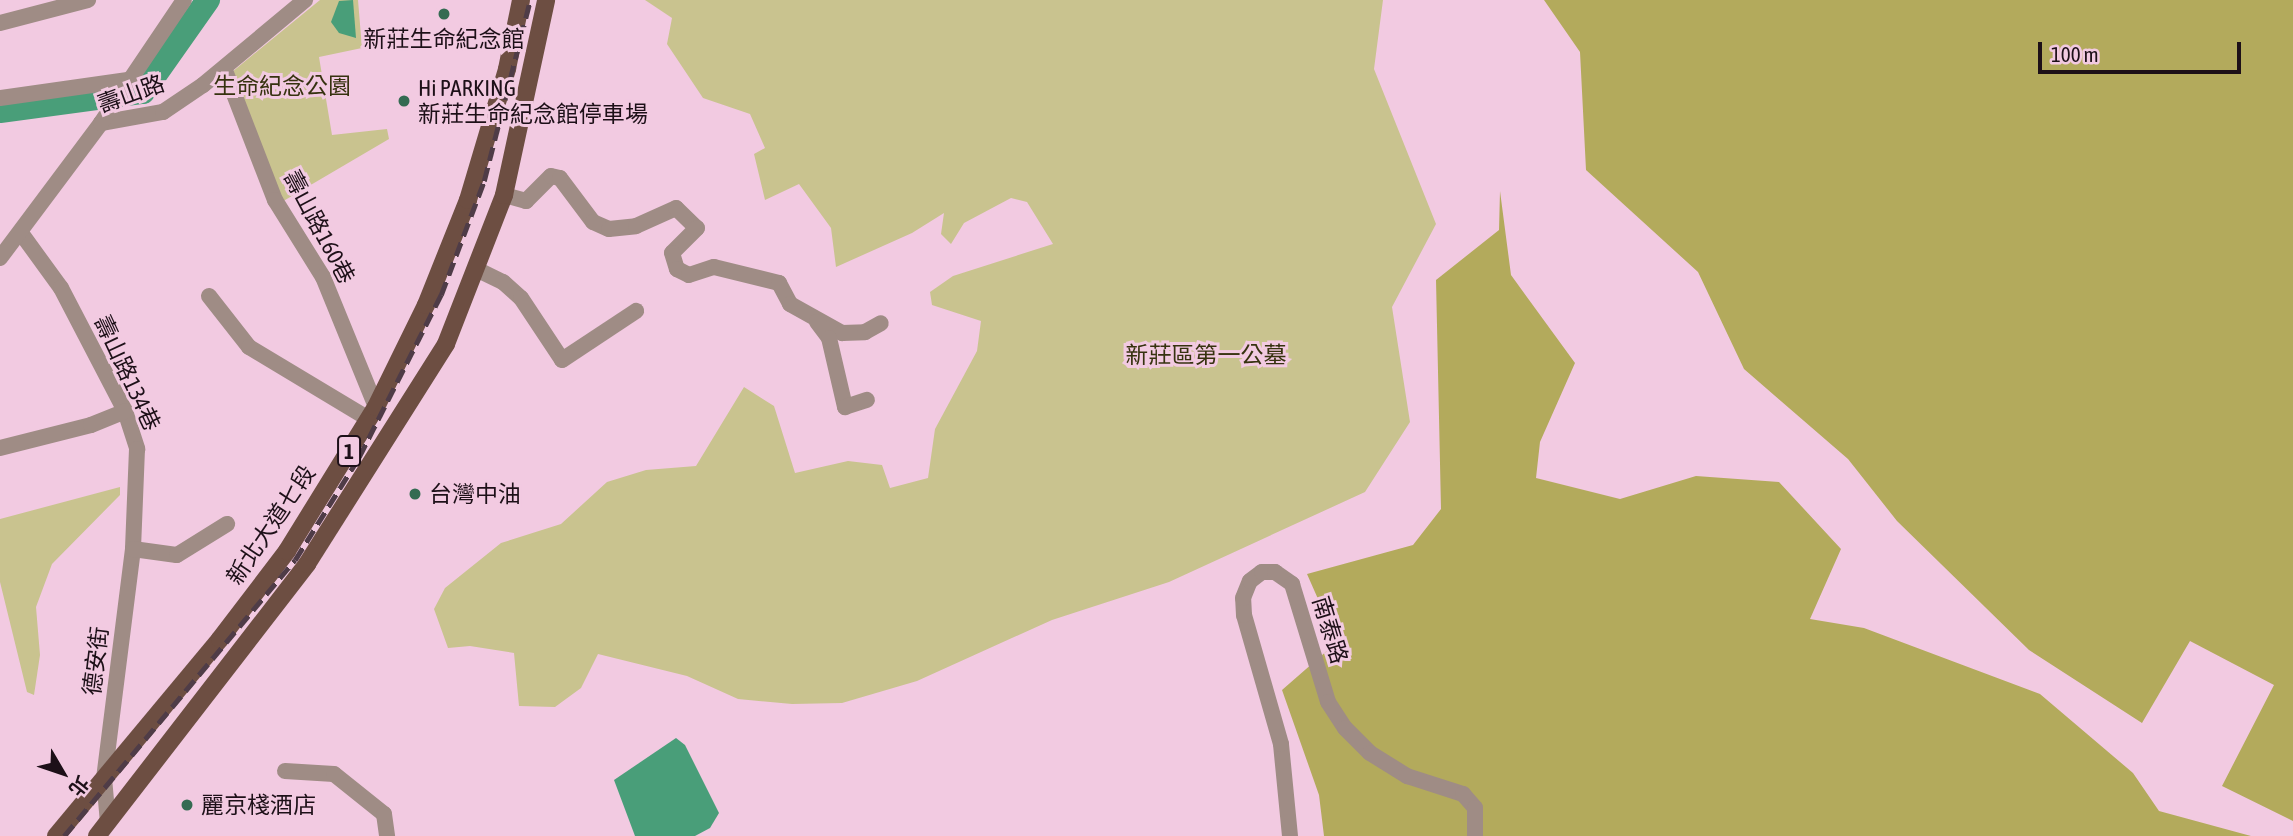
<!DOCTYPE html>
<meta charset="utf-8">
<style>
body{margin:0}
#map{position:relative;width:2293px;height:836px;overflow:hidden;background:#f2cae1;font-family:"Asap Condensed","Noto Sans TC",sans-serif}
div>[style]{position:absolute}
.green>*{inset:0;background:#c9c38f}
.forest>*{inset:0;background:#b3aa5c}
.water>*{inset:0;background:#499e79}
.river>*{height:24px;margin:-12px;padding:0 12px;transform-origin:12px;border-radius:12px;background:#499e79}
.minor>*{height:16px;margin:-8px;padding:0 8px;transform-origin:8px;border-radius:8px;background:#9f8c85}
.major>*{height:18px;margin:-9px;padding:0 9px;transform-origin:9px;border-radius:9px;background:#6d4e42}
.rail>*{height:4.5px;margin-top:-2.25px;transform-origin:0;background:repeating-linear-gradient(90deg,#4f3c47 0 14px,transparent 0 21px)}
.dots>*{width:19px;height:19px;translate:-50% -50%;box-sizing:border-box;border:4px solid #f2cae1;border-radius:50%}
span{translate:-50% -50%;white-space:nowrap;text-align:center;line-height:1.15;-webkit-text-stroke:6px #f2cae1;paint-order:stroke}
.shield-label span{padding:2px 5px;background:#f2cae1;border:2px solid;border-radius:5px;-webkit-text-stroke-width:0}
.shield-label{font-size:21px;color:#1d1018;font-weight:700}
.poi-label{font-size:23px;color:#1d1018}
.left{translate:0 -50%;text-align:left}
.park-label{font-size:23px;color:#36320f}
.street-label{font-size:23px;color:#1d1018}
.north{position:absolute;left:28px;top:738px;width:70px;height:70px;-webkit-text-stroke:5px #f2cae1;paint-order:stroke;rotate:129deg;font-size:19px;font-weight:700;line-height:28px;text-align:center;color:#1d1018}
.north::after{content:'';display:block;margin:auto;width:24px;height:32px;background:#1d1018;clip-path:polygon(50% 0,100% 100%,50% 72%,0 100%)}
.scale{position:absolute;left:2038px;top:42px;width:203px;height:32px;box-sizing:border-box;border:4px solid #1d1018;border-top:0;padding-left:9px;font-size:21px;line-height:24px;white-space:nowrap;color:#1d1018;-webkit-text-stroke:5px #f2cae1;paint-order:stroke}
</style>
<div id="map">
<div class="green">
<div style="clip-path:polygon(320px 0,358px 0,362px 48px,319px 57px,332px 135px,387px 129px,389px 139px,280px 203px,232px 72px)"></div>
<div style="clip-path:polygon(645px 0,1383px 0,1374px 69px,1436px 224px,1392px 307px,1410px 422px,1365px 492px,1169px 582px,1052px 620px,917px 681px,842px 703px,792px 704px,738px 699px,687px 676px,598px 654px,581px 688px,555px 707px,519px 706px,514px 653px,470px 646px,448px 648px,434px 609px,445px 588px,501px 543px,561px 524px,607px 482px,646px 470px,696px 466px,744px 387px,774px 406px,795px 473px,848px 461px,882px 465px,890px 488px,928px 478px,935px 429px,977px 351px,981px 321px,932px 305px,930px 292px,953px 276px,1053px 244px,1027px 202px,1011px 198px,964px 223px,951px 244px,941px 234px,944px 213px,912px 233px,836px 267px,831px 228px,799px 184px,765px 200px,754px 154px,765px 148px,750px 114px,703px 98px,667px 44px,672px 18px)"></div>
<div style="clip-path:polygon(120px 487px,120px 495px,52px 564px,36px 607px,40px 655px,34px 695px,27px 692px,0 582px,0 519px)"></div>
</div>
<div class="forest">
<div style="clip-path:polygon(1544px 0,2293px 0,2293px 821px,2222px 786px,2274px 685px,2190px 641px,2142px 723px,2029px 650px,1897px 521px,1848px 459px,1744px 369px,1698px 272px,1586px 170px,1580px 52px)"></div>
<div style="clip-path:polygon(1500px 191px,1511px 275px,1575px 363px,1540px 442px,1536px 478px,1620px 499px,1696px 476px,1779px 482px,1841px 549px,1810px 619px,1864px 628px,2040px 694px,2133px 773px,2159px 811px,2251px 836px,1324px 836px,1319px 795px,1282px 690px,1337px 642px,1307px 574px,1413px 545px,1441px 509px,1436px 280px,1499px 230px)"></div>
</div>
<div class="water">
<div style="clip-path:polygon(353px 0,356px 38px,339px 33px,331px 22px,339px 1px)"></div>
<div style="clip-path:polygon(676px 738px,685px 745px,719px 813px,710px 828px,695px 836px,635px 836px,614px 780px)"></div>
</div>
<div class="river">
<div style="left:0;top:111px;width:144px;rotate:-7.6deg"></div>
<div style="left:143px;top:92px;width:113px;rotate:-54.8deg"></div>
</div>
<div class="minor">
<div style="left:0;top:23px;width:91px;rotate:-14.6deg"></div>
<div style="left:224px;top:68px;width:142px;rotate:68.9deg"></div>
<div style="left:275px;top:200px;width:91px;rotate:58.1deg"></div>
<div style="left:323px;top:277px;width:140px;rotate:67.8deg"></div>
<div style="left:0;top:98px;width:129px;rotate:-8deg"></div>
<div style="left:101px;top:123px;width:63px;rotate:-10.1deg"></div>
<div style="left:163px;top:112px;width:48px;rotate:-34deg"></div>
<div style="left:203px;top:85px;width:133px;rotate:-39.8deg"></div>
<div style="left:504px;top:195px;width:23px;rotate:15deg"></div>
<div style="left:526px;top:201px;width:35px;rotate:-45deg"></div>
<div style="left:551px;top:176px;width:9px;rotate:13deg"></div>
<div style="left:560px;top:178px;width:55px;rotate:53.1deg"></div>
<div style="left:593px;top:222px;width:17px;rotate:24deg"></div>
<div style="left:609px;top:229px;width:27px;rotate:-6deg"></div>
<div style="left:636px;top:226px;width:44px;rotate:-24.2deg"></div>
<div style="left:676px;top:208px;width:29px;rotate:44deg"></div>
<div style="left:697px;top:228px;width:35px;rotate:135deg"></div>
<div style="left:672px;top:253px;width:17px;rotate:73deg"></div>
<div style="left:677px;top:269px;width:13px;rotate:27deg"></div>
<div style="left:689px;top:275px;width:26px;rotate:-18deg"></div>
<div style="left:714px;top:267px;width:67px;rotate:13.8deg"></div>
<div style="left:779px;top:283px;width:24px;rotate:62deg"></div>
<div style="left:790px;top:304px;width:60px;rotate:29.1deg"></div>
<div style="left:842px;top:333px;width:23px;rotate:-2deg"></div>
<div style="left:865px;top:332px;width:18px;rotate:-29deg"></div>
<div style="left:21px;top:233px;width:68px;rotate:54deg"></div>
<div style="left:61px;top:288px;width:139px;rotate:62.5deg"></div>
<div style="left:125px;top:411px;width:40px;rotate:72deg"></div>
<div style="left:137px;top:449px;width:100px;rotate:92.3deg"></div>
<div style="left:133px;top:549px;width:231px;rotate:97.2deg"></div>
<div style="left:104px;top:778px;width:45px;rotate:84.9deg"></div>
<div style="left:0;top:258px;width:169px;rotate:-53.2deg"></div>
<div style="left:101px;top:123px;width:148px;rotate:-56deg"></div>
<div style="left:476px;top:269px;width:30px;rotate:26deg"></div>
<div style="left:503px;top:282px;width:24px;rotate:42deg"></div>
<div style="left:521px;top:298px;width:74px;rotate:56.5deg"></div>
<div style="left:562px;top:360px;width:89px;rotate:-33.5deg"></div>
<div style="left:209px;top:296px;width:65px;rotate:51.9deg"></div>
<div style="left:249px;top:347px;width:140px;rotate:31deg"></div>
<div style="left:817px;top:322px;width:20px;rotate:53deg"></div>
<div style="left:829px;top:338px;width:71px;rotate:76.9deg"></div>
<div style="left:845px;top:407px;width:23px;rotate:-18deg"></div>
<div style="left:0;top:448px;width:94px;rotate:-14.2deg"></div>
<div style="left:91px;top:425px;width:37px;rotate:-22deg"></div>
<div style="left:133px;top:549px;width:44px;rotate:7.8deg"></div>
<div style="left:177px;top:555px;width:59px;rotate:-31.8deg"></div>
<div style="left:285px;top:771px;width:49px;rotate:3.5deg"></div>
<div style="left:334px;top:774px;width:64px;rotate:38.7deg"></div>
<div style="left:384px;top:814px;width:22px;rotate:82deg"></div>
<div style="left:1290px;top:836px;width:92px;rotate:-95.6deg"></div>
<div style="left:1281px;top:744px;width:134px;rotate:-106deg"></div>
<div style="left:1244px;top:615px;width:17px;rotate:-93deg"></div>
<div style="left:1243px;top:598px;width:18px;rotate:-68deg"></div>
<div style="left:1250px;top:581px;width:15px;rotate:-37deg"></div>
<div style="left:1262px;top:572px;width:13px"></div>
<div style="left:1275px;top:572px;width:21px;rotate:35deg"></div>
<div style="left:1292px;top:584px;width:123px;rotate:73deg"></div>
<div style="left:1328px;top:702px;width:31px;rotate:57deg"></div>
<div style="left:1345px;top:728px;width:35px;rotate:45deg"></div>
<div style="left:1370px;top:753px;width:44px;rotate:31.9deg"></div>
<div style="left:1407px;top:776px;width:59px;rotate:17.8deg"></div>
<div style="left:1463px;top:794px;width:18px;rotate:49deg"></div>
<div style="left:1475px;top:808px;width:28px;rotate:90deg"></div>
</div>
<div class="major">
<div style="left:56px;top:836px;width:256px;rotate:-50.2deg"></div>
<div style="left:220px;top:639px;width:111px;rotate:-52.7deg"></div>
<div style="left:287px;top:551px;width:169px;rotate:-58.3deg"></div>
<div style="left:376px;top:407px;width:114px;rotate:-63.9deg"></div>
<div style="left:426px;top:305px;width:113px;rotate:-68.2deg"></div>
<div style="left:468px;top:200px;width:137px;rotate:-73.4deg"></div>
<div style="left:507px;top:69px;width:70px;rotate:-78.5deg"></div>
<div style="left:97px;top:836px;width:344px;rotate:-52.3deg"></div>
<div style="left:307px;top:564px;width:260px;rotate:-57.7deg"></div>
<div style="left:446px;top:344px;width:160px;rotate:-68.7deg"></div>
<div style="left:504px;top:195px;width:199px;rotate:-77.8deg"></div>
</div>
<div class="rail">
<div style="left:64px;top:836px;width:360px;rotate:-50.1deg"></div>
<div style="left:295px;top:560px;width:121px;rotate:-58.1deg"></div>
<div style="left:359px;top:457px;width:182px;rotate:-63.2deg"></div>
<div style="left:441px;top:295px;width:122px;rotate:-69.3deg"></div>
<div style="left:484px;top:181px;width:187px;rotate:-75.7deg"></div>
</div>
<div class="dots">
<div style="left:444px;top:14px;background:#346b52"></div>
<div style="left:404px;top:101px;background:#346b52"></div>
<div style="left:415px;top:494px;background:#346b52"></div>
<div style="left:187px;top:805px;background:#346b52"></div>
</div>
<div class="shield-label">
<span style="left:349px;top:451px">1</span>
</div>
<div class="poi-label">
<span style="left:444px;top:39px">新莊生命紀念館</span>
<span class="left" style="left:418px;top:101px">Hi PARKING<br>新莊生命紀念館停車場</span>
<span class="left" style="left:429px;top:494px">台灣中油</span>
<span class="left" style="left:201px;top:805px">麗京棧酒店</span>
</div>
<div class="park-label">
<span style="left:282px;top:86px">生命紀念公園</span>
<span style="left:1206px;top:355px">新莊區第一公墓</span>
</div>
<div class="street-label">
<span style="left:131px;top:94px;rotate:-20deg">壽山路</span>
<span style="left:319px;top:227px;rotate:62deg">壽山路160巷</span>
<span style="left:127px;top:373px;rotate:65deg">壽山路134巷</span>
<span style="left:271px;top:525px;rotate:-56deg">新北大道七段</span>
<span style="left:1330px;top:630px;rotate:73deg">南泰路</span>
<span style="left:96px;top:661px;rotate:-83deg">德安街</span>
</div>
<div class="north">北</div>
<div class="scale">100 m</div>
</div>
